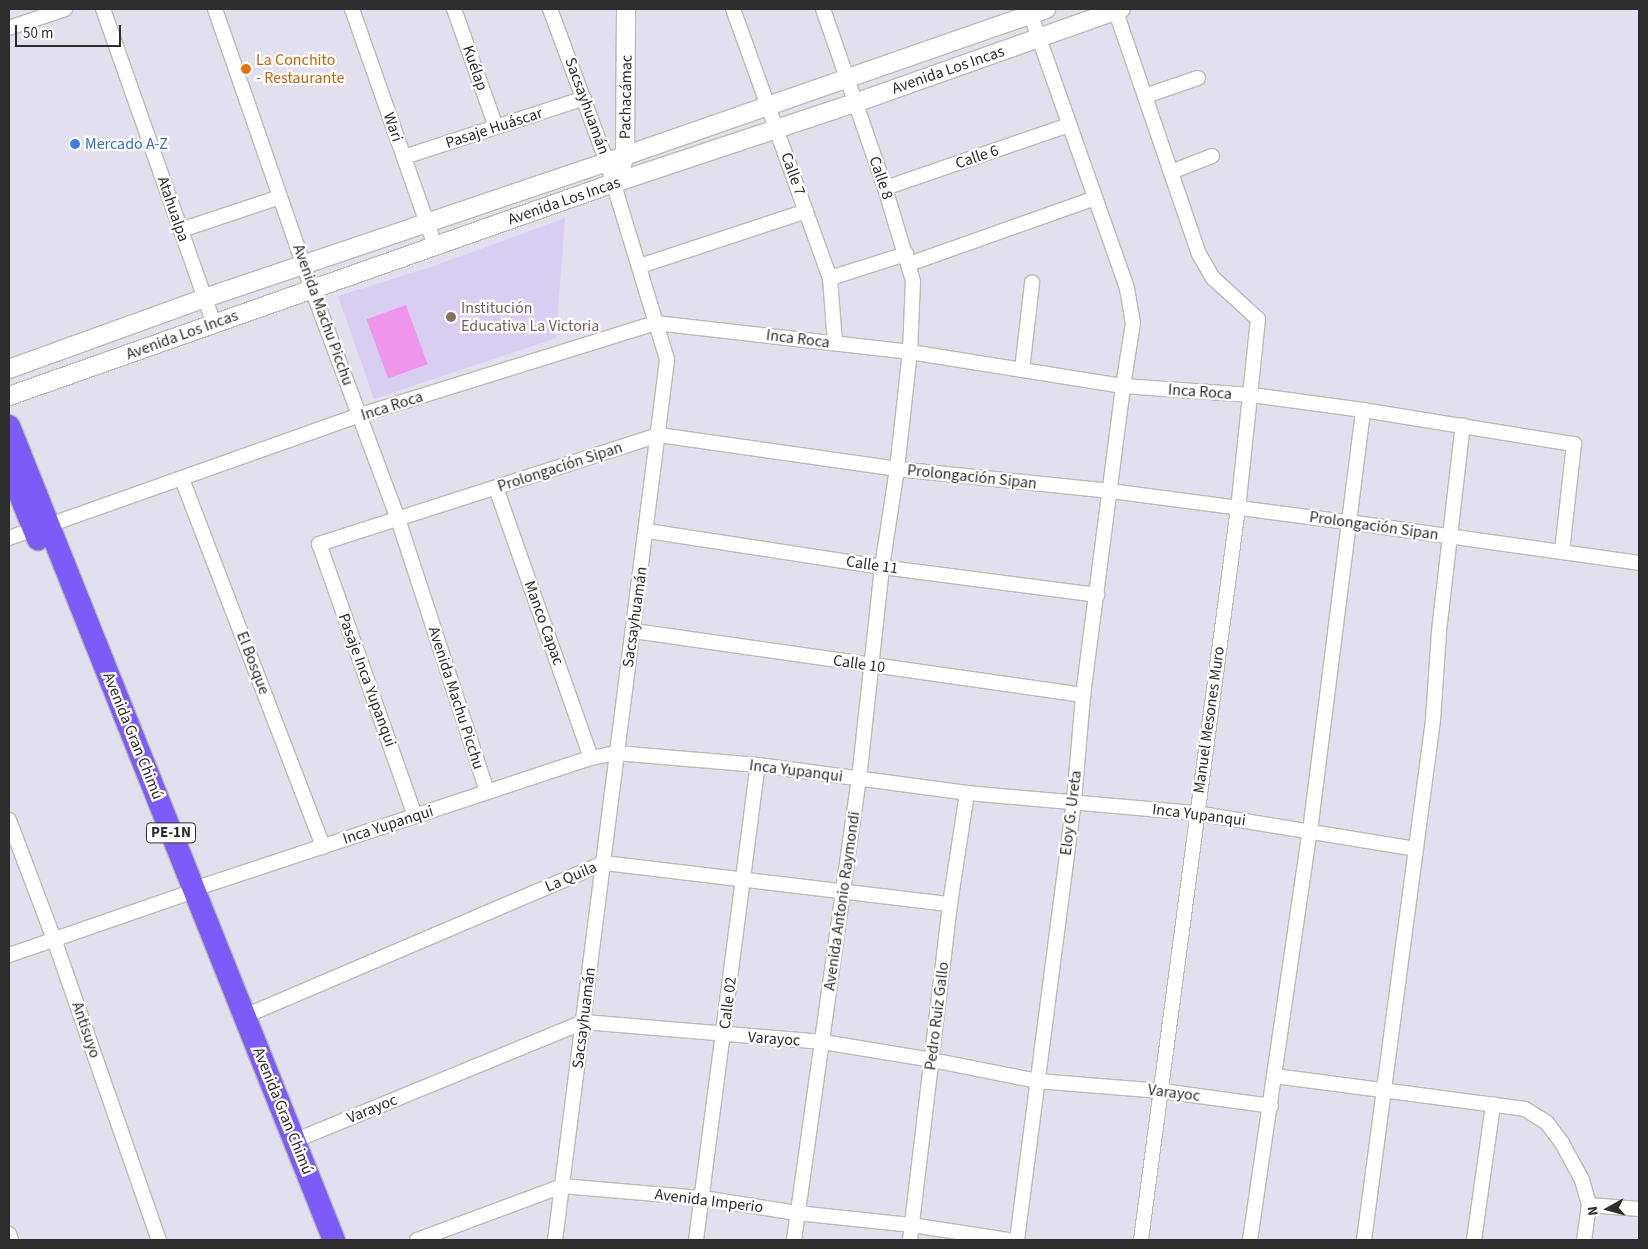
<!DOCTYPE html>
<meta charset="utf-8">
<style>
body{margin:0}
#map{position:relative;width:1648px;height:1249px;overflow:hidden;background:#e2dfef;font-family:"Source Sans 3",sans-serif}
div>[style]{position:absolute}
.education>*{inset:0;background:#d8cef1}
.pitch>*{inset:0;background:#ef95eb;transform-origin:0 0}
.roads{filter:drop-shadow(1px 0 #b7bdaf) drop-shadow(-1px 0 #b7bdaf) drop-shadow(0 1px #b7bdaf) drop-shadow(0 -1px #b7bdaf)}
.minor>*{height:14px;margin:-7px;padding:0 7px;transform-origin:7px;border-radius:7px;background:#fff}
.tertiary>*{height:18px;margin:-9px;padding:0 9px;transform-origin:9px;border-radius:9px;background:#fff}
.trunk>*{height:22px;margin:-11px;padding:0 11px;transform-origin:11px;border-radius:11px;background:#7d5bfb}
.dots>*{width:14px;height:14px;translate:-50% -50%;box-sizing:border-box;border:2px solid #fff;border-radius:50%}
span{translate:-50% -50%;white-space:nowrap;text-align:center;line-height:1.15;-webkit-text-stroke:4.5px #fff;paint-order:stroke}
.shield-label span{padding:1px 4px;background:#fff;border:1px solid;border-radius:4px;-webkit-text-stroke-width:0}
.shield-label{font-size:15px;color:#2d2d2d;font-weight:700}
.food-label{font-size:16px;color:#c56008}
.left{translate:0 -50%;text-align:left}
.street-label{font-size:16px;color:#2d2d2d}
.shop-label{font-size:16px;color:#366cbe}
.education-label{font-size:16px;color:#785e54}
.frame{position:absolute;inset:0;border:10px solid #2d2d2d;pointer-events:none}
.north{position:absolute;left:1583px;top:1184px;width:50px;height:50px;-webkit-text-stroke:4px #fff;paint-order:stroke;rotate:263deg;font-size:14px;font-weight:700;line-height:20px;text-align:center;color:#2d2d2d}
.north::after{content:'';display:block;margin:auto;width:18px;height:22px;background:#2d2d2d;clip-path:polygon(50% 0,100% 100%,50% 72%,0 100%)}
.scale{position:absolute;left:15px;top:25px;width:106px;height:22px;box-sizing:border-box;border:2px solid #2d2d2d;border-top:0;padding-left:6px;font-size:15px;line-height:18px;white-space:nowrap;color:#2d2d2d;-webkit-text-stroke:4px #fff;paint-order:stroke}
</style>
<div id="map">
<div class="education">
<div style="clip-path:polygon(565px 218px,556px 338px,374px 399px,338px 296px,434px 266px)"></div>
</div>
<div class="pitch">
<div style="left:406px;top:305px;width:63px;height:42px;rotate:70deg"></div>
</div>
<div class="roads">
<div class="minor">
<div style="left:103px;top:9px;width:334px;rotate:70.6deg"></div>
<div style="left:215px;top:9px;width:296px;rotate:70.9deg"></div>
<div style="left:312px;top:289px;width:246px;rotate:69.5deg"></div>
<div style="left:398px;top:519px;width:287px;rotate:71.9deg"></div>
<div style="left:352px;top:9px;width:251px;rotate:70.7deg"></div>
<div style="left:454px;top:9px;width:125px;rotate:70.4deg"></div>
<div style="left:550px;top:9px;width:163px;rotate:69.6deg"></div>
<div style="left:607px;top:162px;width:207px;rotate:73.1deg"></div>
<div style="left:667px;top:360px;width:887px;rotate:97.25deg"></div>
<div style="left:733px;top:9px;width:286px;rotate:70.2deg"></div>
<div style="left:830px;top:278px;width:65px;rotate:85.6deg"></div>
<div style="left:1115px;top:9px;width:259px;rotate:71.1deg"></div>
<div style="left:1199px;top:254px;width:28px;rotate:60deg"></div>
<div style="left:1213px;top:278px;width:61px;rotate:42.3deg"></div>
<div style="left:1258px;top:319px;width:190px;rotate:96deg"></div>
<div style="left:1238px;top:508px;width:738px;rotate:97.55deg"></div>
<div style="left:9px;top:28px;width:59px;rotate:-18.7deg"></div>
<div style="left:1145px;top:96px;width:56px;rotate:-18.8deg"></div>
<div style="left:404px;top:157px;width:189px;rotate:-18.1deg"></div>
<div style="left:1171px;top:172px;width:44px;rotate:-21.3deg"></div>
<div style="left:885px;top:188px;width:194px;rotate:-18.9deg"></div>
<div style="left:181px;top:230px;width:104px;rotate:-18.4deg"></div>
<div style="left:909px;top:264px;width:197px;rotate:-19.5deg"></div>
<div style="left:640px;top:266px;width:175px;rotate:-18.3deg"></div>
<div style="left:830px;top:278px;width:80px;rotate:-17.5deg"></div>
<div style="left:1022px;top:370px;width:88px;rotate:-83.4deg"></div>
<div style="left:182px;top:479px;width:394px;rotate:69deg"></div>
<div style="left:496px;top:488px;width:286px;rotate:70.6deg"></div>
<div style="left:49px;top:525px;width:330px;rotate:-19.5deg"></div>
<div style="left:360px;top:415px;width:310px;rotate:-17.3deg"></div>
<div style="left:656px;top:323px;width:256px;rotate:6.5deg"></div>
<div style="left:910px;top:352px;width:216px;rotate:9.1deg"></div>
<div style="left:1123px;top:386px;width:129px;rotate:4deg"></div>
<div style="left:1252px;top:395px;width:112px;rotate:7.7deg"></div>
<div style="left:1363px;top:410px;width:214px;rotate:9.2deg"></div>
<div style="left:1574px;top:444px;width:108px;rotate:96.4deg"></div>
<div style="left:647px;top:531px;width:238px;rotate:8.7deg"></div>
<div style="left:882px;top:567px;width:217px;rotate:7.4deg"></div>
<div style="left:9px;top:538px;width:27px;rotate:-20deg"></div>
<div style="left:634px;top:631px;width:454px;rotate:8.1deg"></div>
<div style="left:415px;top:816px;width:288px;rotate:-109.4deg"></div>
<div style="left:319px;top:544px;width:357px;rotate:-17.8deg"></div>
<div style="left:659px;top:435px;width:240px;rotate:8.1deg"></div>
<div style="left:897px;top:469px;width:215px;rotate:5.9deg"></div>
<div style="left:1111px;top:491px;width:239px;rotate:7.5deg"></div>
<div style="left:1348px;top:522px;width:294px;rotate:8deg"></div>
<div style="left:9px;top:820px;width:127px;rotate:69.3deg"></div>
<div style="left:54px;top:939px;width:319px;rotate:70.8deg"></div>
<div style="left:194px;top:889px;width:418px;rotate:-18.3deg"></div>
<div style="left:591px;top:758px;width:25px;rotate:-11deg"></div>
<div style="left:616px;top:753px;width:143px;rotate:4.8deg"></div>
<div style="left:758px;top:765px;width:211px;rotate:7.6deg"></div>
<div style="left:967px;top:793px;width:230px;rotate:5deg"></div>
<div style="left:1196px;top:813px;width:223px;rotate:9.3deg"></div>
<div style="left:9px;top:955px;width:183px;rotate:-19.1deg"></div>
<div style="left:245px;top:1016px;width:390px;rotate:-23.1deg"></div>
<div style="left:604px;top:863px;width:348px;rotate:6.8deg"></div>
<div style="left:1275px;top:1076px;width:252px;rotate:7.5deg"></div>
<div style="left:1525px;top:1109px;width:26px;rotate:32deg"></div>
<div style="left:1547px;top:1123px;width:25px;rotate:53deg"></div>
<div style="left:1562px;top:1143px;width:42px;rotate:61.6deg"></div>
<div style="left:1582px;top:1180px;width:26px;rotate:74deg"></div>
<div style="left:1589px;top:1205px;width:35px;rotate:98deg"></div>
<div style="left:296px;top:1140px;width:311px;rotate:-22.3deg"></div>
<div style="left:584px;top:1022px;width:240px;rotate:4.8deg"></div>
<div style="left:823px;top:1042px;width:110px;rotate:9.4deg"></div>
<div style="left:932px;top:1060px;width:107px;rotate:11.3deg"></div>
<div style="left:1037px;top:1081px;width:125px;rotate:4.6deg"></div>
<div style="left:1162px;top:1091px;width:110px;rotate:7.8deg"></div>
<div style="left:1589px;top:1205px;width:50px;rotate:4.6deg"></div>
<div style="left:9px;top:1234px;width:6px;rotate:72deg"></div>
<div style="left:417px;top:1240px;width:155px;rotate:-20.4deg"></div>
<div style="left:562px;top:1186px;width:142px;rotate:4.9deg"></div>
<div style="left:703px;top:1198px;width:95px;rotate:9.1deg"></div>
<div style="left:797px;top:1213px;width:116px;rotate:6deg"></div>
<div style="left:912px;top:1225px;width:97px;rotate:8.9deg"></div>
<div style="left:696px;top:1240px;width:479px;rotate:-82.6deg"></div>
<div style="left:794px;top:1240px;width:466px;rotate:-82deg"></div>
<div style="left:859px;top:779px;width:213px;rotate:-83.8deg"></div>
<div style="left:882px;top:567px;width:99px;rotate:-81.3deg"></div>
<div style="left:897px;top:469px;width:118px;rotate:-83.7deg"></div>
<div style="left:910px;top:352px;width:71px;rotate:-87.6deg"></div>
<div style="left:913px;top:281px;width:97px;rotate:-106.8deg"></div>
<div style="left:885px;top:188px;width:189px;rotate:-109.1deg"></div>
<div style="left:910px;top:1240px;width:338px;rotate:-83.2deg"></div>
<div style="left:950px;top:904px;width:112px;rotate:-81.3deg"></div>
<div style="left:1017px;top:1240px;width:443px;rotate:-82.6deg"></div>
<div style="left:1074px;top:801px;width:106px;rotate:-85.1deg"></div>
<div style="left:1083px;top:695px;width:312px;rotate:-82.6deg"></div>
<div style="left:1123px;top:386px;width:64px;rotate:-81deg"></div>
<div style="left:1133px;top:323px;width:36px;rotate:-100deg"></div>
<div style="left:1127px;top:288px;width:296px;rotate:-109.4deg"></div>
<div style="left:1250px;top:1240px;width:413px;rotate:-81.7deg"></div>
<div style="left:1310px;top:831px;width:424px;rotate:-82.8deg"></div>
<div style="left:1364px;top:1240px;width:525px;rotate:-82.44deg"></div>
<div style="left:1433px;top:720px;width:89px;rotate:-86.1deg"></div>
<div style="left:1439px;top:631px;width:207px;rotate:-83.4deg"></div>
<div style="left:1474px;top:1240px;width:137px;rotate:-82deg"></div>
</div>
<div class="tertiary">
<div style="left:622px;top:164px;width:9px;rotate:-69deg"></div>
<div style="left:625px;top:156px;width:147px;rotate:-89.6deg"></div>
<div style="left:9px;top:369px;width:208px;rotate:-19.9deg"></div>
<div style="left:205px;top:298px;width:424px;rotate:-18.7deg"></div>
<div style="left:607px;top:162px;width:465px;rotate:-19.2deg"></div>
<div style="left:9px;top:396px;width:641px;rotate:-19.4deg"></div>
<div style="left:614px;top:183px;width:254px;rotate:-18.4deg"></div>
<div style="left:855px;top:103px;width:282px;rotate:-19.5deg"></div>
</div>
<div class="trunk">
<div style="left:9px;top:426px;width:876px;rotate:68.24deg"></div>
<div style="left:9px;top:468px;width:77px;rotate:67.8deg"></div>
</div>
</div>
<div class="dots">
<div style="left:246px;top:69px;background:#e8710a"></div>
<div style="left:75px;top:144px;background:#3f7fe0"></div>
<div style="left:451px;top:317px;background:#8d6e63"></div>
</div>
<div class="shield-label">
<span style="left:171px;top:833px">PE-1N</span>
</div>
<div class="food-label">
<span class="left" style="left:256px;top:69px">La Conchito<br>- Restaurante</span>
</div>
<div class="street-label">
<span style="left:475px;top:68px;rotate:71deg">Kuélap</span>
<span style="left:948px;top:70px;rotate:-19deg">Avenida Los Incas</span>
<span style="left:626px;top:97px;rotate:-89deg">Pachacámac</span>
<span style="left:587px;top:106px;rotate:70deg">Sacsayhuamán</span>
<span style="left:393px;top:127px;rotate:71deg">Wari</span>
<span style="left:494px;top:128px;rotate:-18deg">Pasaje Huáscar</span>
<span style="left:977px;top:157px;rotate:-19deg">Calle 6</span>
<span style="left:793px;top:174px;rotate:70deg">Calle 7</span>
<span style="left:881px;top:178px;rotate:71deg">Calle 8</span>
<span style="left:564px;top:201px;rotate:-19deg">Avenida Los Incas</span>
<span style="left:173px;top:209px;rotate:71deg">Atahualpa</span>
<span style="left:323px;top:315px;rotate:70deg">Avenida Machu Picchu</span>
<span style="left:182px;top:335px;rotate:-20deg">Avenida Los Incas</span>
<span style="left:798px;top:339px;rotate:7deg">Inca Roca</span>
<span style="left:1200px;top:392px;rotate:4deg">Inca Roca</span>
<span style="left:392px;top:406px;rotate:-18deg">Inca Roca</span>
<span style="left:560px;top:467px;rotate:-18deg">Prolongación Sipan</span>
<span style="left:972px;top:477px;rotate:6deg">Prolongación Sipan</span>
<span style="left:1374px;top:526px;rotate:8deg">Prolongación Sipan</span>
<span style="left:872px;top:565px;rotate:8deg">Calle 11</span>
<span style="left:635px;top:617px;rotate:-82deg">Sacsayhuamán</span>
<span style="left:544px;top:623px;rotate:70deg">Manco Capac</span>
<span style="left:253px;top:663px;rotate:69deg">El Bosque</span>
<span style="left:859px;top:664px;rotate:8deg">Calle 10</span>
<span style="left:367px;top:680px;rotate:70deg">Pasaje Inca Yupanqui</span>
<span style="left:456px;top:698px;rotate:72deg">Avenida Machu Picchu</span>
<span style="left:1209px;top:720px;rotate:-82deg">Manuel Mesones Muro</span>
<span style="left:133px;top:736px;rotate:68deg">Avenida Gran Chimú</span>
<span style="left:796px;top:771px;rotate:7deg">Inca Yupanqui</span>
<span style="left:1071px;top:813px;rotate:-83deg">Eloy G. Ureta</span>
<span style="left:1199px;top:815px;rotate:7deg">Inca Yupanqui</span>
<span style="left:388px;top:825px;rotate:-18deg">Inca Yupanqui</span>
<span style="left:571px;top:877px;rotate:-23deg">La Quila</span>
<span style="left:842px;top:901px;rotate:-82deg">Avenida Antonio Raymondi</span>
<span style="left:728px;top:1003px;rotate:-83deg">Calle 02</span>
<span style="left:937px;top:1016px;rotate:-83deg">Pedro Ruiz Gallo</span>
<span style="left:584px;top:1018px;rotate:-83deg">Sacsayhuamán</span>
<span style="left:86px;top:1030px;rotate:71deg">Antisuyo</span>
<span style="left:774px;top:1039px;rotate:4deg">Varayoc</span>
<span style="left:1174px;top:1093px;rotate:7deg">Varayoc</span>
<span style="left:372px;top:1109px;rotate:-22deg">Varayoc</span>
<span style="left:283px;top:1111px;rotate:68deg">Avenida Gran Chimú</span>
<span style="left:709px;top:1201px;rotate:7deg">Avenida Imperio</span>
</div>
<div class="shop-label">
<span class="left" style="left:85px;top:144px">Mercado A-Z</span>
</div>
<div class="education-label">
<span class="left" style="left:461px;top:317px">Institución<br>Educativa La Victoria</span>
</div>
<div class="frame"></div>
<div class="north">N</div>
<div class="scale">50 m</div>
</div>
